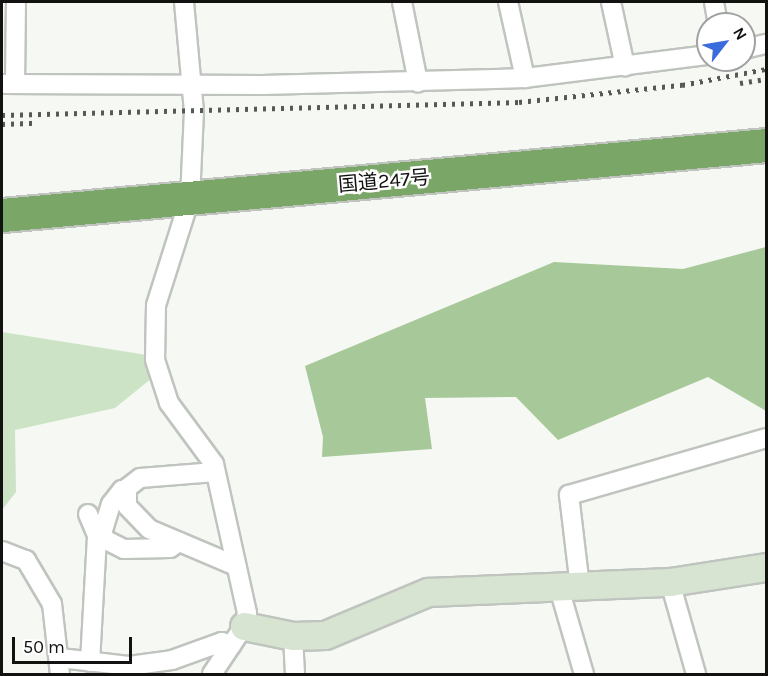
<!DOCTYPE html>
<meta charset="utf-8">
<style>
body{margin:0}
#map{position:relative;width:768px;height:676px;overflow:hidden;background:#f5f8f3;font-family:Karla,"Noto Sans JP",sans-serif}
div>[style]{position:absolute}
.green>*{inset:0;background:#cde3c5}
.forest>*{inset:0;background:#a7c999}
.roads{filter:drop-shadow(2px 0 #c0c4bf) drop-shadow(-2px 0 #c0c4bf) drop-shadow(0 2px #c0c4bf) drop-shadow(0 -2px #c0c4bf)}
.street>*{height:18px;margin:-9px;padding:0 9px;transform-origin:9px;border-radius:9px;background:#fff}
.secondary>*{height:27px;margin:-13.5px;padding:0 13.5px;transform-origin:13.5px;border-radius:13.5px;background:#d7e4d1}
.highway>*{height:33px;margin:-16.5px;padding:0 16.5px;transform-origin:16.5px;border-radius:16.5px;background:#7aa667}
.rail>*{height:4.5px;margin-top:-2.25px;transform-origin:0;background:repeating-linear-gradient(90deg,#575956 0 3px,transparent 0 9px)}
span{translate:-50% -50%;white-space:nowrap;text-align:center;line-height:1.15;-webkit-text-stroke:5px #fff;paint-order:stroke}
.street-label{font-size:20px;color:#121311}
.frame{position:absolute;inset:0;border:3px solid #121311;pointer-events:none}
.north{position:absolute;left:696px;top:12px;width:60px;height:60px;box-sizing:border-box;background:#fff;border:2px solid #a0a1a0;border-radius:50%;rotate:59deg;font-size:16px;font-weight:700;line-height:24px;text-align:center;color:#121311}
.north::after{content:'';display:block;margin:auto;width:21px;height:27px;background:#3b6cdc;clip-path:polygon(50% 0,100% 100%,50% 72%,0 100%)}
.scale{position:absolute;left:12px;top:637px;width:120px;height:27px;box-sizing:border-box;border:3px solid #121311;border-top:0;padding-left:8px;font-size:18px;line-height:21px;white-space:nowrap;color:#121311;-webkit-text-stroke:4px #fff;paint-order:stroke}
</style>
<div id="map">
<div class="green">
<div style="clip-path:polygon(2px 332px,147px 355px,152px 378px,115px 408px,15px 430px,16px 492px,2px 510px)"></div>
</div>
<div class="forest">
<div style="clip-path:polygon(766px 247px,766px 411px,708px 377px,558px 440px,516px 397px,425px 398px,432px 449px,322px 457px,323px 437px,305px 366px,554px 262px,683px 269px)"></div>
</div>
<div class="roads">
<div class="street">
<div style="left:184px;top:2px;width:109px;rotate:84.8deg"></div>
<div style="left:194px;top:111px;width:87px;rotate:92.6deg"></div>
<div style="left:190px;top:198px;width:112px;rotate:107.6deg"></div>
<div style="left:156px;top:305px;width:55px;rotate:91deg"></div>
<div style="left:155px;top:360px;width:45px;rotate:72deg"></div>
<div style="left:169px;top:403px;width:76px;rotate:53.6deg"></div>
<div style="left:214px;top:464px;width:153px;rotate:77.5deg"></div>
<div style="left:247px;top:613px;width:13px;rotate:103deg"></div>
<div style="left:244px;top:626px;width:58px;rotate:123.7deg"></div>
<div style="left:402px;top:2px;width:82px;rotate:78.7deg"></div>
<div style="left:508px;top:2px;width:78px;rotate:77.4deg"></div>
<div style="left:611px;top:2px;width:66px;rotate:77.8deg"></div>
<div style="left:714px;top:2px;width:22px;rotate:80deg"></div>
<div style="left:744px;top:49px;width:23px;rotate:-13deg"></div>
<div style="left:15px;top:83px;width:81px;rotate:-89.3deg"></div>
<div style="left:2px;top:84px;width:260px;rotate:0.2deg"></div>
<div style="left:262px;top:85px;width:263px;rotate:-1.5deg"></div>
<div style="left:525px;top:78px;width:184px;rotate:-7.2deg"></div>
<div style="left:215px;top:472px;width:75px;rotate:175.4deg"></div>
<div style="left:140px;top:478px;width:16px;rotate:142deg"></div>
<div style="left:127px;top:488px;width:18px;rotate:90deg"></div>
<div style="left:127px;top:506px;width:32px;rotate:46deg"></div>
<div style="left:149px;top:529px;width:95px;rotate:23deg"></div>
<div style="left:126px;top:490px;width:4px;rotate:180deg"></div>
<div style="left:122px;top:490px;width:18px;rotate:128deg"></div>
<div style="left:111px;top:504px;width:30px;rotate:107deg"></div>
<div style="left:102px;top:533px;width:8px;rotate:60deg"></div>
<div style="left:106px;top:540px;width:20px;rotate:27deg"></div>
<div style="left:124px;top:549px;width:46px;rotate:-1.2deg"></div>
<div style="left:170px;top:548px;width:11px;rotate:-34deg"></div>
<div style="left:88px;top:514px;width:23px;rotate:67deg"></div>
<div style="left:97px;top:535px;width:5px;rotate:-22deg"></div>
<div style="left:2px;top:551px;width:26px;rotate:21deg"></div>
<div style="left:26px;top:560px;width:51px;rotate:59.4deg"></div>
<div style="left:52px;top:604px;width:70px;rotate:83.5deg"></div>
<div style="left:670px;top:582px;width:96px;rotate:74.2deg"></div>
<div style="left:580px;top:587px;width:93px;rotate:-96.8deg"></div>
<div style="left:569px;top:495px;width:205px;rotate:-16.1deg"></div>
<div style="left:559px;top:588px;width:90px;rotate:73.8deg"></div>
<div style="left:293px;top:636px;width:38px;rotate:87deg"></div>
<div style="left:60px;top:658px;width:69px;rotate:6.6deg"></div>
<div style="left:129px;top:666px;width:43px;rotate:-7.9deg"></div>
<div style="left:172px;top:660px;width:53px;rotate:-19.8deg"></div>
<div style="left:222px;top:642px;width:10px;rotate:17deg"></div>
<div style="left:90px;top:662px;width:127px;rotate:-86.8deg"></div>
</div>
<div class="secondary">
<div style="left:244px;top:626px;width:50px;rotate:11.5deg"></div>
<div style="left:293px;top:636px;width:32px;rotate:-2deg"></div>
<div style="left:325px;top:635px;width:112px;rotate:-22.7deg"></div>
<div style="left:428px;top:592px;width:242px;rotate:-2.4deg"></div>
<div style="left:670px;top:582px;width:97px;rotate:-8.9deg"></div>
</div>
<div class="highway">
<div style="left:2px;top:215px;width:767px;rotate:-5.23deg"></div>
</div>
</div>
<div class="rail">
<div style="left:740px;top:83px;width:26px;rotate:-9deg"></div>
<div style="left:2px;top:115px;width:517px;rotate:-1.44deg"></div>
<div style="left:519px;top:102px;width:164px;rotate:-6deg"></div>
<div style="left:682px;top:85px;width:86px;rotate:-10.8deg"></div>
<div style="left:2px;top:124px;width:35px;rotate:-2deg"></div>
</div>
<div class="street-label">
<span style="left:384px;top:181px;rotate:-5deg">国道247号</span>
</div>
<div class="frame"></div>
<div class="north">N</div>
<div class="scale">50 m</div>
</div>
